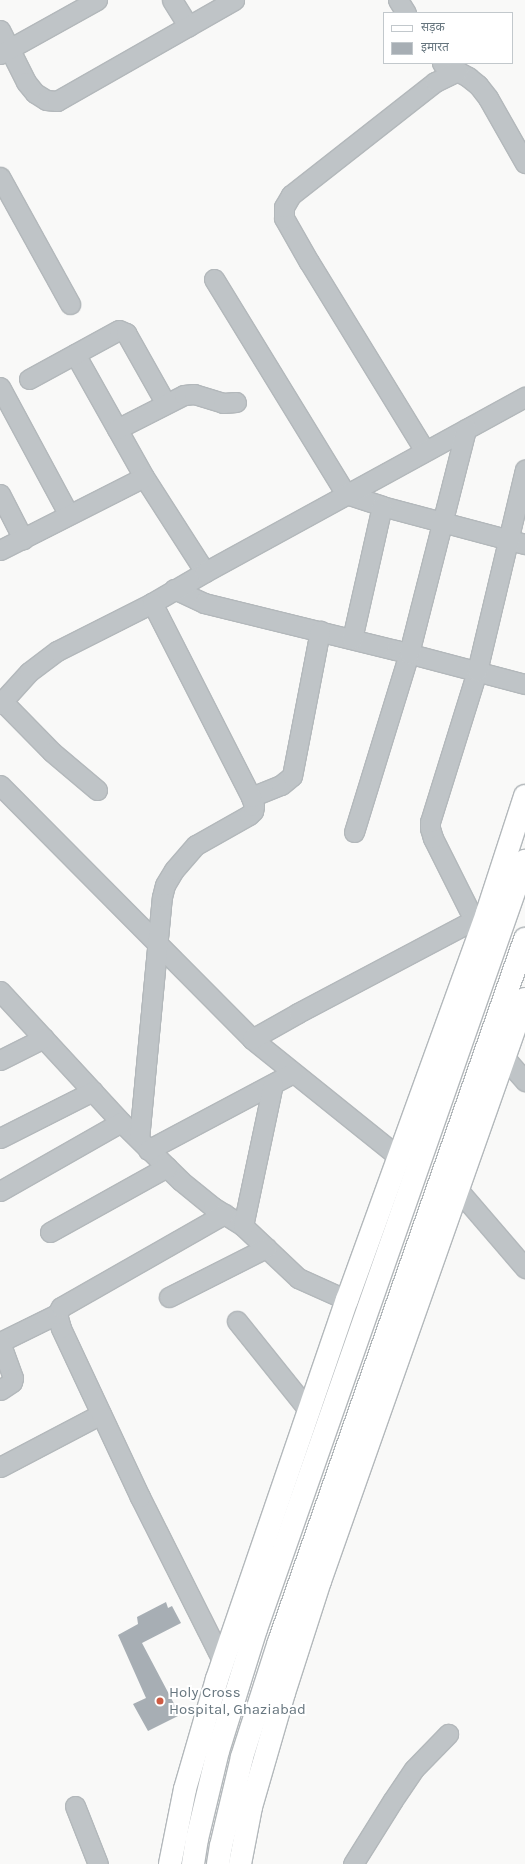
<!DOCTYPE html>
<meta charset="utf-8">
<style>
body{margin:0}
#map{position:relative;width:525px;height:1864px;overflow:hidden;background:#f9f9f8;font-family:Karla,"Noto Sans Devanagari",sans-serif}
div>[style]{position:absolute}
.building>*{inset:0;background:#a7aeb4}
.roads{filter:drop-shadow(1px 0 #b3b8bb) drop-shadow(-1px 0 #b3b8bb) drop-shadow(0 1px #b3b8bb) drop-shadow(0 -1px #b3b8bb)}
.minor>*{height:19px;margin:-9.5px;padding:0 9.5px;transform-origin:9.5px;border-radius:9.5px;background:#bfc4c7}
.major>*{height:22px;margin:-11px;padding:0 11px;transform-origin:11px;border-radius:11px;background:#fff}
.highway>*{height:22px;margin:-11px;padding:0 11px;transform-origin:11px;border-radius:11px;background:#fff}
.dots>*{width:11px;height:11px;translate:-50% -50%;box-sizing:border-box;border:2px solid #fff;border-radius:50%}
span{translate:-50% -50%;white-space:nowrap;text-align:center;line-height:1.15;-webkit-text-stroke:4px #fff;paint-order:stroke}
.poi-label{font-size:15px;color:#67767f}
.left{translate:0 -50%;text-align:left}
.legend{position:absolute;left:383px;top:12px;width:130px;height:52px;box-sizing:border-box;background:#fff;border:1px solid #c2c8cc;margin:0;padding:5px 7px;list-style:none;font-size:12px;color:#67767f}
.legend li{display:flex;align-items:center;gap:8px;height:20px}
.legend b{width:20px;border:1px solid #c2c8cc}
</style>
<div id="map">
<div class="building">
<div style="clip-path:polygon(166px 1602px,168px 1608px,172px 1606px,181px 1623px,142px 1643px,180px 1715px,148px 1731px,133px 1704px,146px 1698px,118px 1635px,138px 1624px,137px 1617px)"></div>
</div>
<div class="roads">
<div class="minor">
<div style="left:172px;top:0;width:31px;rotate:58deg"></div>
<div style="left:398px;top:0;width:15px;rotate:58deg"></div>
<div style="left:0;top:30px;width:58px;rotate:63.4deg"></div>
<div style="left:26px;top:82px;width:14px;rotate:51deg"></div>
<div style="left:35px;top:93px;width:13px;rotate:32deg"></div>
<div style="left:46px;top:100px;width:11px;rotate:5deg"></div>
<div style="left:57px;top:101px;width:204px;rotate:-29.7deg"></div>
<div style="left:0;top:54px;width:111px;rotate:-29.1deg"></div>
<div style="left:442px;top:63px;width:30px;rotate:28deg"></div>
<div style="left:468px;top:77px;width:13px;rotate:39deg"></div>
<div style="left:478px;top:85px;width:16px;rotate:52deg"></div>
<div style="left:488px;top:98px;width:75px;rotate:60.4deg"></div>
<div style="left:0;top:177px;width:145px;rotate:61.1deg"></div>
<div style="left:214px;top:279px;width:252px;rotate:58.5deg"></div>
<div style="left:346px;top:494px;width:38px;rotate:18deg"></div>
<div style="left:382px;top:506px;width:148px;rotate:14.9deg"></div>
<div style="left:75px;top:354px;width:141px;rotate:60.7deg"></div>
<div style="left:144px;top:477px;width:113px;rotate:57.3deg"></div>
<div style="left:29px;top:379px;width:102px;rotate:-28.6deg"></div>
<div style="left:119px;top:330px;width:8px;rotate:23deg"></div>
<div style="left:126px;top:333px;width:81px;rotate:60.6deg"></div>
<div style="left:0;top:387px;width:145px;rotate:61.7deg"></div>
<div style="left:117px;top:429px;width:75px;rotate:-26.9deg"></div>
<div style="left:184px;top:395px;width:10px;rotate:-6deg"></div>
<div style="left:194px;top:394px;width:30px;rotate:17deg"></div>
<div style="left:223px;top:403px;width:13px;rotate:-4deg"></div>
<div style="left:425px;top:451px;width:222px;rotate:-121.5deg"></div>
<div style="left:309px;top:262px;width:51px;rotate:-119.6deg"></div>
<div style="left:284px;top:218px;width:11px;rotate:-90deg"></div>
<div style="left:284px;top:207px;width:14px;rotate:-60deg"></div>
<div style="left:291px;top:195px;width:183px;rotate:-38.1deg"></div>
<div style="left:435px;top:82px;width:25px;rotate:-26deg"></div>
<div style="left:0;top:494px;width:51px;rotate:62.9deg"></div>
<div style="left:0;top:550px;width:161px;rotate:-26.9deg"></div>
<div style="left:174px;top:589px;width:33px;rotate:25deg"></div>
<div style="left:204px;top:603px;width:198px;rotate:13.8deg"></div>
<div style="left:396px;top:650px;width:133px;rotate:14.8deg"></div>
<div style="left:352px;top:639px;width:136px;rotate:-77.3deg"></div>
<div style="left:2px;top:701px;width:71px;rotate:45.6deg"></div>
<div style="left:52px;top:752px;width:59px;rotate:40.2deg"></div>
<div style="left:0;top:704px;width:43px;rotate:-47.8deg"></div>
<div style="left:29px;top:672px;width:35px;rotate:-37deg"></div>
<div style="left:57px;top:651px;width:106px;rotate:-26.8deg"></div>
<div style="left:152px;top:603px;width:61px;rotate:-30.3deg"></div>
<div style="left:205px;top:572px;width:365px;rotate:-28.7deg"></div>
<div style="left:0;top:785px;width:358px;rotate:45.2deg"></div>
<div style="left:252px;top:1039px;width:189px;rotate:38.8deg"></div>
<div style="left:251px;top:797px;width:32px;rotate:-22deg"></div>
<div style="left:281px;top:785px;width:14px;rotate:-39deg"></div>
<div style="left:292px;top:776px;width:148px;rotate:-79.1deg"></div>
<div style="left:354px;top:832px;width:187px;rotate:-72.9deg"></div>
<div style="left:409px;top:653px;width:231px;rotate:-75.7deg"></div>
<div style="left:474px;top:920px;width:92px;rotate:-116.6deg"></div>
<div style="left:433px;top:838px;width:10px;rotate:-107deg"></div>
<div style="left:430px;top:828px;width:6px;rotate:-90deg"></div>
<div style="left:430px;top:822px;width:158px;rotate:-72.7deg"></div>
<div style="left:477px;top:671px;width:207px;rotate:-76.6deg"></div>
<div style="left:0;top:991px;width:178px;rotate:47.3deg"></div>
<div style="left:121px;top:1122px;width:84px;rotate:44.5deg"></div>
<div style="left:181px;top:1181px;width:41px;rotate:39.1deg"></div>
<div style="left:213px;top:1207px;width:36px;rotate:32deg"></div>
<div style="left:243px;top:1226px;width:76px;rotate:43.4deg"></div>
<div style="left:298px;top:1278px;width:54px;rotate:24.2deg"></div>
<div style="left:252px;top:1039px;width:53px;rotate:-29.5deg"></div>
<div style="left:298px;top:1013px;width:212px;rotate:-27.9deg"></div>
<div style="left:504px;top:1057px;width:32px;rotate:49deg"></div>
<div style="left:0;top:1060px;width:49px;rotate:-26.6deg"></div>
<div style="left:0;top:1138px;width:104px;rotate:-26.8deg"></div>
<div style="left:139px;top:1139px;width:243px;rotate:-84.6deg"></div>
<div style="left:162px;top:897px;width:12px;rotate:-76deg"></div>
<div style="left:165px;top:885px;width:17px;rotate:-59deg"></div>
<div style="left:174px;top:870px;width:33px;rotate:-49deg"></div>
<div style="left:196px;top:845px;width:61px;rotate:-29.5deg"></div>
<div style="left:249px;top:815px;width:6px;rotate:-45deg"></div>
<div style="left:253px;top:811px;width:5px;rotate:-79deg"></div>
<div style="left:254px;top:806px;width:9px;rotate:-108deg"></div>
<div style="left:251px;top:797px;width:218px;rotate:-117deg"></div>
<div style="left:148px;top:1150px;width:164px;rotate:-28deg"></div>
<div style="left:458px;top:1190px;width:103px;rotate:49.3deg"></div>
<div style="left:0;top:1191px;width:139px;rotate:-29.7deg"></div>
<div style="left:243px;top:1226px;width:145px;rotate:-78.1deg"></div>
<div style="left:50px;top:1232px;width:134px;rotate:-29.1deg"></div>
<div style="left:169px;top:1297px;width:109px;rotate:-26.8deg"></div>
<div style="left:237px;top:1321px;width:115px;rotate:51.3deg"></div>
<div style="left:0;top:1342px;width:64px;rotate:-26.2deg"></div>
<div style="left:0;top:1342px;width:38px;rotate:70deg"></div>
<div style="left:13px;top:1378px;width:4px;rotate:104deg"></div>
<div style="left:12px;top:1382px;width:14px;rotate:146deg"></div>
<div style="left:0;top:1467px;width:114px;rotate:-27.7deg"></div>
<div style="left:223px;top:1662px;width:185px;rotate:-116.7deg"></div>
<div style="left:140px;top:1497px;width:187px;rotate:-115.1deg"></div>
<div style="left:61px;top:1328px;width:15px;rotate:-106deg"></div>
<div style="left:57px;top:1314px;width:8px;rotate:-60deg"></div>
<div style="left:61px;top:1307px;width:188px;rotate:-29.7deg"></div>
<div style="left:75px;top:1806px;width:62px;rotate:68.4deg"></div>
<div style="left:353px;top:1864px;width:75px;rotate:-58deg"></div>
<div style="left:393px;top:1800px;width:37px;rotate:-56deg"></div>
<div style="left:414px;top:1769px;width:49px;rotate:-45.8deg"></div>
</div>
<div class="major">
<div style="left:170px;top:1864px;width:76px;rotate:-78.7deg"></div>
<div style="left:185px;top:1789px;width:115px;rotate:-73.8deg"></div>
<div style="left:217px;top:1679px;width:401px;rotate:-71.1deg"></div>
<div style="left:347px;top:1300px;width:412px;rotate:-70.1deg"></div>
<div style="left:487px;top:913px;width:123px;rotate:-72deg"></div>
<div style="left:240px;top:1864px;width:58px;rotate:-79.1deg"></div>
<div style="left:251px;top:1807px;width:119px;rotate:-73.9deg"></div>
<div style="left:284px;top:1693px;width:118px;rotate:-72.2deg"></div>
<div style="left:320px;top:1581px;width:617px;rotate:-70.6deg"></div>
</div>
<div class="highway">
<div style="left:193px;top:1864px;width:25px;rotate:-81deg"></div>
<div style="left:197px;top:1839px;width:90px;rotate:-76.6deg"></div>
<div style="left:218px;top:1751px;width:128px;rotate:-72.7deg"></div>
<div style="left:256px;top:1629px;width:814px;rotate:-70.7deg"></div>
<div style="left:218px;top:1864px;width:18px;rotate:-81deg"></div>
<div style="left:221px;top:1846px;width:91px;rotate:-76.7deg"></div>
<div style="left:242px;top:1757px;width:121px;rotate:-72.2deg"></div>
<div style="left:279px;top:1642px;width:745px;rotate:-70.71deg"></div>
</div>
</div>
<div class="dots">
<div style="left:160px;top:1701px;background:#ce5b43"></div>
</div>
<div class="poi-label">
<span class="left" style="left:169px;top:1701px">Holy Cross<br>Hospital, Ghaziabad</span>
</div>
<ul class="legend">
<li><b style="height:5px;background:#fff"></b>सड़क</li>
<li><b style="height:11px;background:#a7aeb4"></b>इमारत</li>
</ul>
</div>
